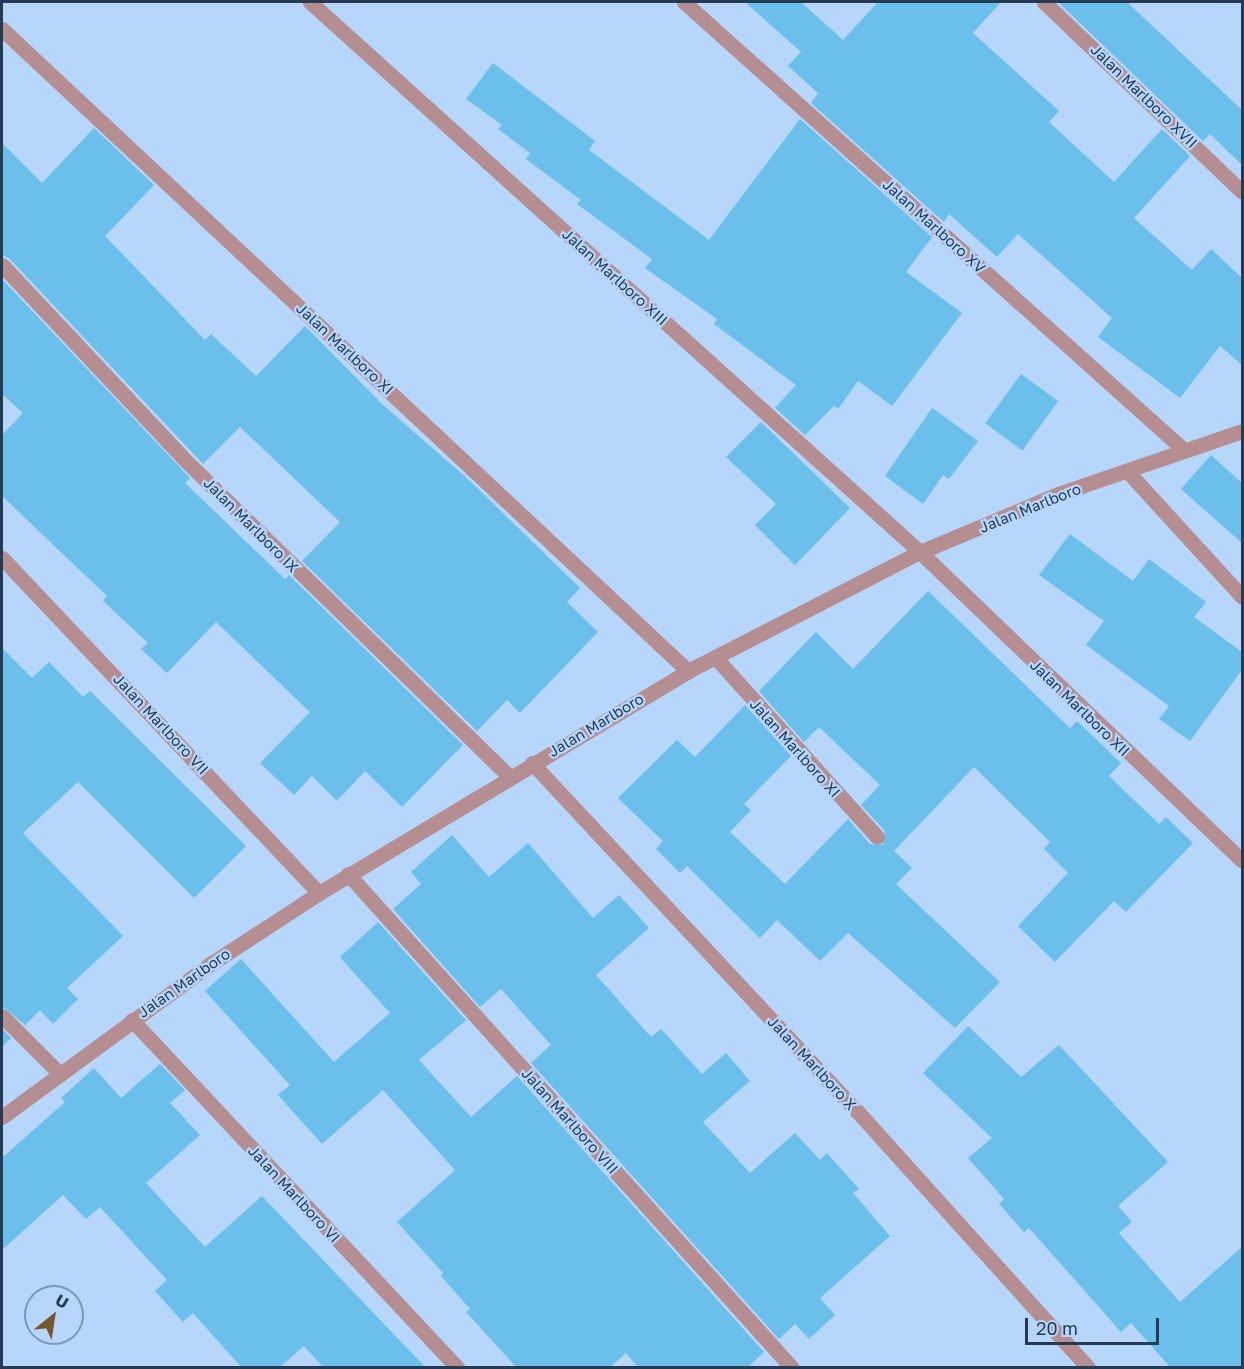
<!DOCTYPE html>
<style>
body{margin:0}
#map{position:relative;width:1244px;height:1369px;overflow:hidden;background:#b6d6fb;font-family:"Golos Text",sans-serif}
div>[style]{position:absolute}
.building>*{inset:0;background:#6ac0eb;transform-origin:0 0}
.street>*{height:15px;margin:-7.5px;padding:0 7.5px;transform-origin:7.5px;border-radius:7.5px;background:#b48e91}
span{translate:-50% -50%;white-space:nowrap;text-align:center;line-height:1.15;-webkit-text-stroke:4.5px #b6d6fb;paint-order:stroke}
.street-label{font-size:15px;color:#253b54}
.frame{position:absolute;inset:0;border:3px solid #253b54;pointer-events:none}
.north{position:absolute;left:24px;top:1285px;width:60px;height:60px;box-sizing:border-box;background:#b6d6fb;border:2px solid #7c98b8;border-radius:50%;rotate:30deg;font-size:16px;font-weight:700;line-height:24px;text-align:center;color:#253b54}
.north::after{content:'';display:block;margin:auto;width:21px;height:27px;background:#76562c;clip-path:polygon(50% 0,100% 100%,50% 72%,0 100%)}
.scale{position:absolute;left:1025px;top:1318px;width:134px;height:27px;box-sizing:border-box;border:3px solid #253b54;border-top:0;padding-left:8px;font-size:18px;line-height:21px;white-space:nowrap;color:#253b54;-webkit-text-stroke:4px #b6d6fb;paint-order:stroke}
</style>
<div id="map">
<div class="building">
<div style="clip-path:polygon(745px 2px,801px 2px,843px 40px,878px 2px,1001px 2px,973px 33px,1059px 111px,1049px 122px,1114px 182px,1162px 129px,1190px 156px,1134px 218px,1192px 270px,1211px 249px,1242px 278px,1242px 365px,1220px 346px,1180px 398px,1098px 337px,1112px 318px,1018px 234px,997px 257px,949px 214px,944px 222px,811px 103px,818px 93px,788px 66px,801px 52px)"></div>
<div style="clip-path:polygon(1058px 2px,1127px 2px,1242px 110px,1242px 165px,1210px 134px,1203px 141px)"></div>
<div style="clip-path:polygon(493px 63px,595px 141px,589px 150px,709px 240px,800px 119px,932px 237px,906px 272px,962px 313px,892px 406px,858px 381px,838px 409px,834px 406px,805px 435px,775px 408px,796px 385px,714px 324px,717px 319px,645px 268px,652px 259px,577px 204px,581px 200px,526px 159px,530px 153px,498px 129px,502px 125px,466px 99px)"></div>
<div style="clip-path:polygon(94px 128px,154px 185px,105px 236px,205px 340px,211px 334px,256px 376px,305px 326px,383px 405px,469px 480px,580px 588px,567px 602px,598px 632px,520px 713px,507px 700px,477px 731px,302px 561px,340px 522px,240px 427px,203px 464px,9px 258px,2px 255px,2px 143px,42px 183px)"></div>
<div style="clip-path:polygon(2px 279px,190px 478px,185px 483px,285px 579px,289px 575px,463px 745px,402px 807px,365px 771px,337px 801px,312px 776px,294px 795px,260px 763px,310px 712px,216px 622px,167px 673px,141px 649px,148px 643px,103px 601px,107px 596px,2px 496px,2px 435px,23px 413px,2px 394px)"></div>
<div style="left:1021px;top:374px;width:46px;height:61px;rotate:36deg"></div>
<div style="clip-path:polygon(932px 408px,978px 441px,949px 479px,943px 475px,923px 504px,885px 476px)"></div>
<div style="clip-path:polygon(761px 422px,850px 508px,795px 565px,755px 525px,776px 504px,726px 457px)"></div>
<div style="clip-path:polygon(1211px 455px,1242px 483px,1242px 543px,1181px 489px)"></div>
<div style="clip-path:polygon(1070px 534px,1133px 581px,1149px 559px,1206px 602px,1194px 617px,1242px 652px,1242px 670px,1190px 741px,1159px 719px,1169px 706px,1086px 645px,1104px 621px,1039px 575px)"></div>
<div style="clip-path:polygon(928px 591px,1070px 728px,1077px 721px,1121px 763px,1109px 776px,1159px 824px,1166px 817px,1193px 843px,1126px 912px,1114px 901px,1055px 962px,1018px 926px,1068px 873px,1044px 849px,1050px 842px,974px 767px,894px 851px,912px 868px,896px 884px,1000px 982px,955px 1028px,848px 933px,820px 961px,777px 920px,760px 938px,687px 866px,680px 873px,656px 849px,663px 841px,618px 798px,677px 740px,695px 757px,745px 705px,791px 756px,744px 804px,751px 810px,730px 832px,785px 884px,848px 819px,870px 844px,883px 845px,885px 831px,861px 805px,880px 785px,819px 727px,804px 742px,759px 691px,816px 632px,853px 669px)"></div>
<div style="clip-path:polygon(2px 648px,32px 678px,49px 662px,83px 697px,90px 691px,246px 846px,194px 898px,78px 782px,23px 833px,123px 936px,67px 988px,78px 999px,53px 1024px,40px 1010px,25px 1025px,2px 1006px)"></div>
<div style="clip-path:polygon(452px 835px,489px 877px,528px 843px,593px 918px,619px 895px,649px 928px,596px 975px,651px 1037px,661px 1029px,702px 1074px,726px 1053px,750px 1081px,703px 1122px,750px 1173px,795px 1133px,820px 1160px,827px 1153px,859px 1189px,853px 1193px,890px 1236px,820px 1298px,835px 1315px,809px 1339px,795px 1324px,779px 1339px,531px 1063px,551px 1045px,501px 989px,480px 1007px,393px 909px,421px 884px,411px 872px)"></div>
<div style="clip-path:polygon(378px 922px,466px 1020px,419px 1060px,471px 1117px,517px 1076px,764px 1352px,747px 1368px,639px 1368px,626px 1353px,609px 1368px,517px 1368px,466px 1312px,470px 1309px,441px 1276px,443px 1273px,397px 1222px,455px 1170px,383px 1090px,322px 1144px,278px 1095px,290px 1085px,205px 991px,241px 959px,334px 1062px,390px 1013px,340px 957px)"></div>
<div style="clip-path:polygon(968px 1026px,1021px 1077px,1059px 1045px,1168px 1162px,1118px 1206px,1132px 1222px,1119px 1233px,1180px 1302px,1242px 1247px,1242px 1368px,1171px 1368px,1131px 1323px,1121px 1332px,1029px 1228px,1024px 1232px,999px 1204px,1004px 1199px,968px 1158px,992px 1138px,923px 1073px)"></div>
<div style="clip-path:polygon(2px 1029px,11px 1038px,2px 1047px)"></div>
<div style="clip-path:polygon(160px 1064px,185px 1090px,170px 1103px,200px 1135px,146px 1183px,205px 1247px,262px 1196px,426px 1368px,324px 1368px,304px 1346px,279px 1368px,242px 1368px,193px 1313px,183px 1322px,155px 1291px,167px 1280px,100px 1207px,86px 1219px,63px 1195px,2px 1250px,2px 1158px,65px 1102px,61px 1098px,94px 1068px,121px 1098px)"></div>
</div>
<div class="street">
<div style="left:310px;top:2px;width:821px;rotate:42.04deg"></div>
<div style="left:920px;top:552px;width:446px;rotate:43.8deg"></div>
<div style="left:684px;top:2px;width:671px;rotate:41.86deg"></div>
<div style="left:1044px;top:2px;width:274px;rotate:43.8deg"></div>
<div style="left:2px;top:29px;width:940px;rotate:43.1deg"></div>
<div style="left:2px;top:265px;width:265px;rotate:46.8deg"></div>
<div style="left:183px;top:458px;width:455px;rotate:44.3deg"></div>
<div style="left:1128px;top:472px;width:169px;rotate:47.6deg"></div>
<div style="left:2px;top:558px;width:461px;rotate:46.6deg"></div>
<div style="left:715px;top:657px;width:242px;rotate:48deg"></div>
<div style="left:532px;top:763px;width:476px;rotate:47deg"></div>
<div style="left:857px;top:1111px;width:346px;rotate:48deg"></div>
<div style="left:348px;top:874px;width:664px;rotate:48.05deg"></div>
<div style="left:2px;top:1016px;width:81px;rotate:45deg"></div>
<div style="left:132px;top:1020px;width:477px;rotate:46.9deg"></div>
<div style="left:2px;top:1117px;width:260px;rotate:-36.3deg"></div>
<div style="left:212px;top:963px;width:128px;rotate:-33.2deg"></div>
<div style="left:319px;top:893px;width:431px;rotate:-31deg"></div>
<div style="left:688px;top:671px;width:261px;rotate:-27.2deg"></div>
<div style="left:920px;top:552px;width:150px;rotate:-22.8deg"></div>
<div style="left:1058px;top:494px;width:194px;rotate:-18.9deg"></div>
</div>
<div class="street-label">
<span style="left:1144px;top:96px;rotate:44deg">Jalan Marlboro XVII</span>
<span style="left:934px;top:226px;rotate:42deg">Jalan Marlboro XV</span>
<span style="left:615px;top:277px;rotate:42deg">Jalan Marlboro XIII</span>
<span style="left:345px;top:349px;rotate:43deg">Jalan Marlboro XI</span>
<span style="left:1030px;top:508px;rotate:-22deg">Jalan Marlboro</span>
<span style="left:251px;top:525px;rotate:45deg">Jalan Marlboro IX</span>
<span style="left:1080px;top:708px;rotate:44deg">Jalan Marlboro XII</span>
<span style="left:161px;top:724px;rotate:47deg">Jalan Marlboro VII</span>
<span style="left:596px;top:725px;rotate:-31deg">Jalan Marlboro</span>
<span style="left:795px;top:748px;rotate:48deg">Jalan Marlboro XI</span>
<span style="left:184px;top:983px;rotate:-35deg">Jalan Marlboro</span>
<span style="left:812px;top:1063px;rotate:47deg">Jalan Marlboro X</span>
<span style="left:570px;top:1121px;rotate:48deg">Jalan Marlboro VIII</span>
<span style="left:294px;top:1194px;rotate:47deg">Jalan Marlboro VI</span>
</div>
<div class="frame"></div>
<div class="north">U</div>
<div class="scale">20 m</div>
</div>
